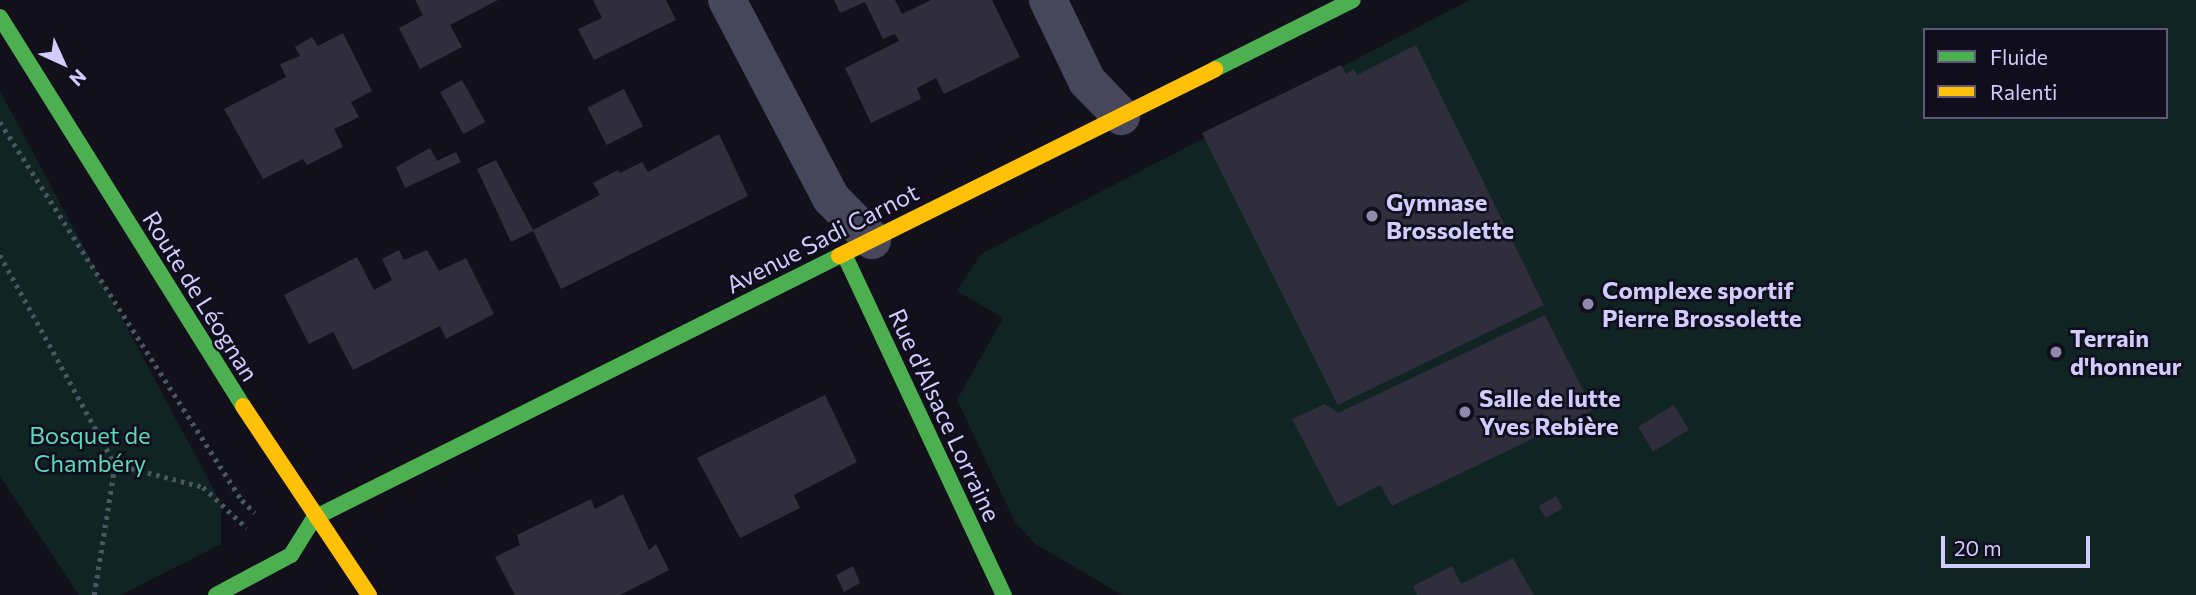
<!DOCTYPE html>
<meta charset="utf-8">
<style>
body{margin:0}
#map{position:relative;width:2196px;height:595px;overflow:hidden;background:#12101a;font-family:Commissioner,sans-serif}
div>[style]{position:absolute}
.green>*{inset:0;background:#102424}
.building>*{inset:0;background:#302e3c;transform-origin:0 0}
.path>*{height:4.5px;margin-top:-2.25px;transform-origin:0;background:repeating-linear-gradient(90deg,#4a5762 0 3.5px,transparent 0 8.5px)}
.street>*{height:38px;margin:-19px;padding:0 19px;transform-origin:19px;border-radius:19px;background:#47465a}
.fast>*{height:16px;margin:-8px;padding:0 8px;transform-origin:8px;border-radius:8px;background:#4caf50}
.slow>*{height:16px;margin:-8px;padding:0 8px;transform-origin:8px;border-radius:8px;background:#ffc107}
.dots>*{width:19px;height:19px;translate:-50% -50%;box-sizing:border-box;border:4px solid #100d1d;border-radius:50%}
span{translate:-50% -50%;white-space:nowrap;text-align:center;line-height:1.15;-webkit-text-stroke:5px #100d1d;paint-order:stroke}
.poi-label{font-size:24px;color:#d2ccfc;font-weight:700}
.left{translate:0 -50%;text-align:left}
.street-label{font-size:24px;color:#d2ccfc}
.park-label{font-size:24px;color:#5dd7b9}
.legend{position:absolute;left:1923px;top:28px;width:245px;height:91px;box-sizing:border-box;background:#100d1d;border:2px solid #5e5976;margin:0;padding:9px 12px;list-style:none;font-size:21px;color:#d2ccfc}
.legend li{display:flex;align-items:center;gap:14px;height:35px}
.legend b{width:35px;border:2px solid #5e5976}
.north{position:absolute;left:28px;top:28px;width:70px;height:70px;-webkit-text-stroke:5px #100d1d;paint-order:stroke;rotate:135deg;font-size:19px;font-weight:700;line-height:28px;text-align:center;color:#d2ccfc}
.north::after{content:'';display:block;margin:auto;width:24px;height:32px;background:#d2ccfc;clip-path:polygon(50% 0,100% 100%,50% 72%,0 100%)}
.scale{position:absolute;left:1941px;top:536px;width:149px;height:32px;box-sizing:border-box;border:4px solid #d2ccfc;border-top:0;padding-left:9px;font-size:21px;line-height:24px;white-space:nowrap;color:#d2ccfc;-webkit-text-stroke:5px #100d1d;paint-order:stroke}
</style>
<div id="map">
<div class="green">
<div style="clip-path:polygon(evenodd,1470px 0,2196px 0,2196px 595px,1122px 595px,1034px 543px,1015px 522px,957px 400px,1003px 318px,957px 291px,981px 254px,1470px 0,1925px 30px,2166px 30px,2166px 117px,1925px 117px,1925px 30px)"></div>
<div style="clip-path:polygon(0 91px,221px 503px,221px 544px,121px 595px,79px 595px,0 476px)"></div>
</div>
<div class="building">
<div style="clip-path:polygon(415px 0,498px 0,450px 25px,462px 47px,420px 69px,399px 28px,423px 15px)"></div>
<div style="clip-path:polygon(593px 0,666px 0,676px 20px,594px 60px,578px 29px,602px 18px)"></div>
<div style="clip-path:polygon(834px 0,895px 0,902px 14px,931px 0,992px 0,1020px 57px,944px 94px,936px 78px,917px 88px,921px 99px,871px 123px,845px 68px,899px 41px,895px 34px,883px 39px,865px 2px,840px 13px)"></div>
<div style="clip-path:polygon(343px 33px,372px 91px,351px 102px,359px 117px,334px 129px,343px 147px,307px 165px,303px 159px,263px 179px,224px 109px,286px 77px,280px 64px,300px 56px,295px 47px,312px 37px,318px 46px)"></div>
<div style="clip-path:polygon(1416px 45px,1544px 305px,1338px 405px,1202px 133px,1341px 65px,1346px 74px,1354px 69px,1357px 75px)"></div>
<div style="left:462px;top:80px;width:48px;height:25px;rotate:61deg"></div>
<div style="left:624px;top:89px;width:42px;height:41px;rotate:63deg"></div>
<div style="clip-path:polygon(719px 134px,748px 196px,561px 289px,533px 231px,511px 242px,477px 169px,496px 160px,533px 230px,600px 195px,593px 183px,618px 170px,620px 173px,642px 162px,648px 172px)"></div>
<div style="clip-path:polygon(430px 148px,437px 161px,456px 152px,461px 162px,405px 188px,396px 167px)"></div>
<div style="clip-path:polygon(399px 250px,404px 260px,427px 250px,439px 271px,466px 258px,494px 314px,446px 339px,440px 326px,353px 370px,333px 332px,309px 344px,284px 295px,357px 257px,374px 290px,392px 280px,382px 259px)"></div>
<div style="clip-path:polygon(1545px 315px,1593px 410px,1392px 506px,1380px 485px,1338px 507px,1292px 419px,1325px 404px,1338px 413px)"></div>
<div style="clip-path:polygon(825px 395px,857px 462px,794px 495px,800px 508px,740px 538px,697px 458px)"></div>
<div style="left:1674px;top:405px;width:29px;height:42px;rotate:59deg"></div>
<div style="clip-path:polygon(623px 494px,649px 550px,656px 544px,669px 570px,620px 595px,515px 595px,495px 557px,520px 545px,517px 535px,591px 499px,595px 509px)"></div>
<div style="left:1556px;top:496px;width:14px;height:20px;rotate:60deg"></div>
<div style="clip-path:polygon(1513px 558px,1534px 595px,1417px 595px,1413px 586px,1452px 566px,1461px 584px)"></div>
<div style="clip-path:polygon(853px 566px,860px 583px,844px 592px,836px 575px)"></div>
</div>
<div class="path">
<div style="left:0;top:122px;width:449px;rotate:57.4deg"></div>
<div style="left:242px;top:500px;width:18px;rotate:45deg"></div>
<div style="left:0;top:255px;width:239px;rotate:61.2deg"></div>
<div style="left:115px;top:464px;width:91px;rotate:14.6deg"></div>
<div style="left:203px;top:487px;width:60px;rotate:43deg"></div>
<div style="left:94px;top:595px;width:133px;rotate:-80.9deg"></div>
</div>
<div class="street">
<div style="left:727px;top:0;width:224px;rotate:62.3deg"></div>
<div style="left:831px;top:198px;width:59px;rotate:45.7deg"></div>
<div style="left:1048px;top:0;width:90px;rotate:64.3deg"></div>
<div style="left:1087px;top:81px;width:49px;rotate:45.8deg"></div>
</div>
<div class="fast">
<div style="left:0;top:17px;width:459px;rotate:58deg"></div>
<div style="left:1215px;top:69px;width:154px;rotate:-26.6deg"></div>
<div style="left:844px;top:254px;width:377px;rotate:64.9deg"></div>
<div style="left:216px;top:595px;width:85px;rotate:-28.1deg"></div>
<div style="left:291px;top:555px;width:44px;rotate:-58.1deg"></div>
<div style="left:314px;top:518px;width:587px;rotate:-26.52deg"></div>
</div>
<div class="slow">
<div style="left:839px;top:256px;width:420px;rotate:-26.4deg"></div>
<div style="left:243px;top:406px;width:227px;rotate:56.3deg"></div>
</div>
<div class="dots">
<div style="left:1372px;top:216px;background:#8f8aad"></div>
<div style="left:1588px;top:304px;background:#8f8aad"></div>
<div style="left:2056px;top:352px;background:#8f8aad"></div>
<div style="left:1465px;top:412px;background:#8f8aad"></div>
</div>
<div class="poi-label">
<span class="left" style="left:1386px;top:216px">Gymnase<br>Brossolette</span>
<span class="left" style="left:1602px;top:304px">Complexe sportif<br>Pierre Brossolette</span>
<span class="left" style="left:2070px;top:352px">Terrain<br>d'honneur</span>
<span class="left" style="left:1479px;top:412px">Salle de lutte<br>Yves Rebière</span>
</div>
<div class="street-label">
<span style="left:822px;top:238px;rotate:-27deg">Avenue Sadi Carnot</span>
<span style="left:201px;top:296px;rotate:58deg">Route de Léognan</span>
<span style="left:945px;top:415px;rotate:65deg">Rue d'Alsace Lorraine</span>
</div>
<div class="park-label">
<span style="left:90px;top:449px">Bosquet de<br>Chambéry</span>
</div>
<ul class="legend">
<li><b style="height:9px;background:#4caf50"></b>Fluide</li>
<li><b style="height:9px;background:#ffc107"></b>Ralenti</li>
</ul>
<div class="north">N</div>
<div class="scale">20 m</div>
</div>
